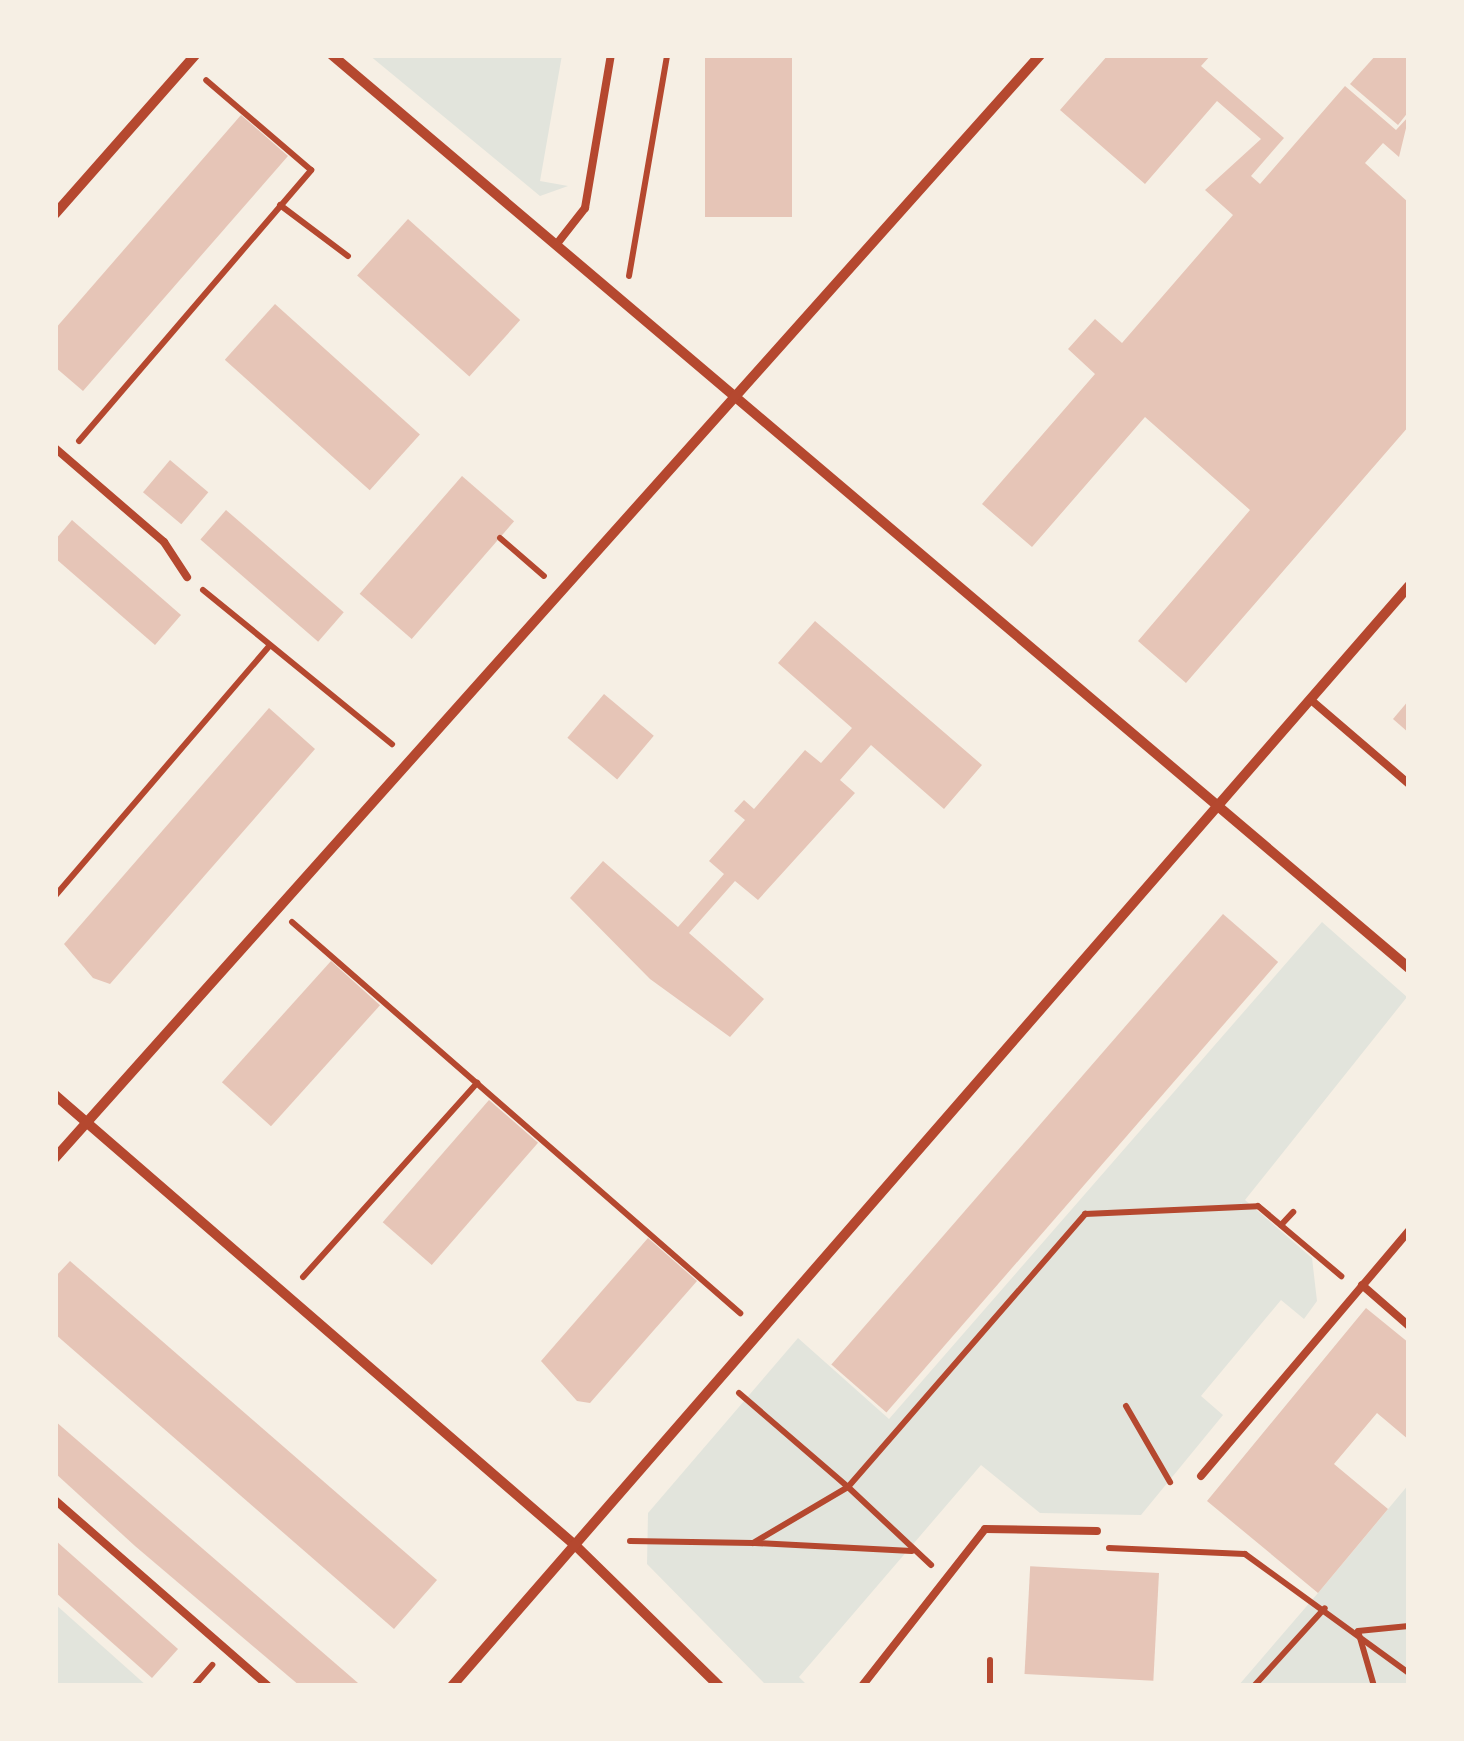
<!DOCTYPE html>
<style>
body{margin:0}
#map{position:relative;width:1464px;height:1741px;overflow:hidden;background:#f6efe4;font-family:"Nunito Sans",sans-serif}
div>[style]{position:absolute}
.green>*{inset:0;background:#e2e4dc}
.building>*{inset:0;background:#e6c5b7;transform-origin:0 0}
.path>*{height:6px;margin:-3px;padding:0 3px;transform-origin:3px;border-radius:3px;background:#b5482f}
.service>*{height:8px;margin:-4px;padding:0 4px;transform-origin:4px;border-radius:4px;background:#b5482f}
.minor>*{height:10px;margin:-5px;padding:0 5px;transform-origin:5px;border-radius:5px;background:#b5482f}
span{translate:-50% -50%;white-space:nowrap;text-align:center;line-height:1.15;-webkit-text-stroke:8px #f6efe4;paint-order:stroke}
.frame{position:absolute;inset:0;border:58px solid #f6efe4;pointer-events:none}
</style>
<div id="map">
<div class="green">
<div style="clip-path:polygon(369px 55px,562px 55px,540px 181px,568px 186px,540px 196px)"></div>
<div style="clip-path:polygon(1322px 922px,1407px 997px,1245px 1200px,1312px 1258px,1317px 1301px,1304px 1319px,1281px 1300px,1201px 1396px,1223px 1415px,1141px 1515px,1040px 1513px,981px 1465px,799px 1677px,808px 1686px,767px 1686px,647px 1564px,648px 1513px,798px 1338px,889px 1419px)"></div>
<div style="clip-path:polygon(1409px 1484px,1409px 1686px,1238px 1686px,1318px 1593px)"></div>
<div style="clip-path:polygon(55px 1604px,147px 1686px,55px 1686px)"></div>
</div>
<div class="building">
<div style="left:705px;top:55px;width:87px;height:162px"></div>
<div style="clip-path:polygon(1108px 55px,1211px 55px,1201px 66px,1284px 138px,1251px 176px,1260px 184px,1345px 86px,1396px 130px,1409px 116px,1399px 157px,1383px 143px,1365px 163px,1409px 203px,1409px 426px,1186px 683px,1138px 641px,1250px 510px,1145px 417px,1032px 547px,982px 504px,1095px 374px,1068px 349px,1095px 319px,1122px 343px,1233px 215px,1205px 190px,1261px 139px,1217px 101px,1145px 184px,1060px 110px)"></div>
<div style="clip-path:polygon(1376px 55px,1409px 55px,1409px 111px,1398px 125px,1350px 84px)"></div>
<div style="clip-path:polygon(241px 115px,288px 156px,83px 391px,55px 367px,55px 329px)"></div>
<div style="left:408px;top:219px;width:151px;height:76px;rotate:42deg"></div>
<div style="left:275px;top:304px;width:195px;height:75px;rotate:42deg"></div>
<div style="left:170px;top:460px;width:50px;height:42px;rotate:40deg"></div>
<div style="left:462px;top:476px;width:69px;height:156px;rotate:41deg"></div>
<div style="left:226px;top:510px;width:156px;height:39px;rotate:41deg"></div>
<div style="clip-path:polygon(72px 520px,181px 615px,155px 645px,55px 558px,55px 540px)"></div>
<div style="clip-path:polygon(815px 621px,982px 765px,944px 809px,871px 745px,840px 780px,855px 793px,758px 900px,735px 881px,689px 933px,764px 999px,730px 1037px,650px 979px,570px 898px,603px 861px,678px 927px,724px 874px,709px 861px,745px 820px,734px 811px,744px 800px,754px 809px,805px 750px,821px 763px,852px 728px,778px 663px)"></div>
<div style="left:604px;top:694px;width:65px;height:57px;rotate:40deg"></div>
<div style="clip-path:polygon(1409px 700px,1409px 733px,1393px 719px)"></div>
<div style="clip-path:polygon(269px 708px,315px 749px,110px 984px,93px 978px,64px 944px)"></div>
<div style="left:1223px;top:914px;width:73px;height:597px;rotate:41deg"></div>
<div style="left:331px;top:961px;width:66px;height:163px;rotate:42deg"></div>
<div style="left:489px;top:1100px;width:65px;height:162px;rotate:41deg"></div>
<div style="clip-path:polygon(648px 1238px,697px 1281px,590px 1403px,577px 1401px,541px 1361px)"></div>
<div style="clip-path:polygon(70px 1261px,437px 1580px,394px 1629px,55px 1334px,55px 1277px)"></div>
<div style="clip-path:polygon(1366px 1308px,1409px 1343px,1409px 1440px,1377px 1413px,1334px 1464px,1388px 1509px,1318px 1593px,1207px 1501px)"></div>
<div style="clip-path:polygon(55px 1421px,358px 1683px,355px 1686px,300px 1686px,135px 1546px,55px 1473px)"></div>
<div style="clip-path:polygon(55px 1540px,178px 1649px,152px 1678px,55px 1592px)"></div>
<div style="left:1159px;top:1573px;width:108px;height:129px;rotate:93deg"></div>
</div>
<div class="path">
<div style="left:280px;top:205px;width:85px;rotate:36.9deg"></div>
<div style="left:629px;top:276px;width:224px;rotate:-80.2deg"></div>
<div style="left:79px;top:441px;width:357px;rotate:-49.4deg"></div>
<div style="left:311px;top:170px;width:138px;rotate:-139.4deg"></div>
<div style="left:500px;top:538px;width:58px;rotate:40.8deg"></div>
<div style="left:203px;top:590px;width:244px;rotate:39.2deg"></div>
<div style="left:55px;top:896px;width:330px;rotate:-49.4deg"></div>
<div style="left:292px;top:922px;width:595px;rotate:41.11deg"></div>
<div style="left:1281px;top:1225px;width:18px;rotate:-47deg"></div>
<div style="left:303px;top:1277px;width:261px;rotate:-48.1deg"></div>
<div style="left:739px;top:1393px;width:144px;rotate:40.8deg"></div>
<div style="left:848px;top:1487px;width:362px;rotate:-49deg"></div>
<div style="left:1085px;top:1214px;width:173px;rotate:-2.6deg"></div>
<div style="left:1258px;top:1206px;width:109px;rotate:40.1deg"></div>
<div style="left:1126px;top:1406px;width:88px;rotate:59.9deg"></div>
<div style="left:630px;top:1541px;width:123px;rotate:0.9deg"></div>
<div style="left:753px;top:1543px;width:110px;rotate:-30.5deg"></div>
<div style="left:848px;top:1487px;width:114px;rotate:43.2deg"></div>
<div style="left:755px;top:1543px;width:157px;rotate:2.9deg"></div>
<div style="left:1109px;top:1548px;width:136px;rotate:2.5deg"></div>
<div style="left:1245px;top:1554px;width:203px;rotate:36deg"></div>
<div style="left:194px;top:1686px;width:28px;rotate:-49deg"></div>
<div style="left:990px;top:1686px;width:26px;rotate:-90deg"></div>
<div style="left:1254px;top:1686px;width:105px;rotate:-47.7deg"></div>
<div style="left:1374px;top:1686px;width:57px;rotate:-106.2deg"></div>
<div style="left:1358px;top:1631px;width:51px;rotate:-5.6deg"></div>
</div>
<div class="service">
<div style="left:556px;top:245px;width:47px;rotate:-51.9deg"></div>
<div style="left:585px;top:208px;width:155px;rotate:-80.4deg"></div>
<div style="left:55px;top:448px;width:144px;rotate:40.8deg"></div>
<div style="left:164px;top:542px;width:42px;rotate:56.7deg"></div>
<div style="left:1311px;top:700px;width:129px;rotate:40.6deg"></div>
<div style="left:1362px;top:1285px;width:62px;rotate:41.1deg"></div>
<div style="left:1201px;top:1476px;width:321px;rotate:-49.7deg"></div>
<div style="left:55px;top:1500px;width:283px;rotate:41.1deg"></div>
<div style="left:862px;top:1686px;width:199px;rotate:-51.9deg"></div>
<div style="left:985px;top:1529px;width:112px;rotate:1deg"></div>
</div>
<div class="minor">
<div style="left:332px;top:55px;width:1412px;rotate:40.29deg"></div>
<div style="left:55px;top:214px;width:212px;rotate:-48.6deg"></div>
<div style="left:55px;top:1095px;width:689px;rotate:40.88deg"></div>
<div style="left:576px;top:1546px;width:200px;rotate:44.4deg"></div>
<div style="left:55px;top:1158px;width:1479px;rotate:-48.23deg"></div>
<div style="left:452px;top:1686px;width:1458px;rotate:-48.98deg"></div>
</div>
<div class="frame"></div>
</div>
